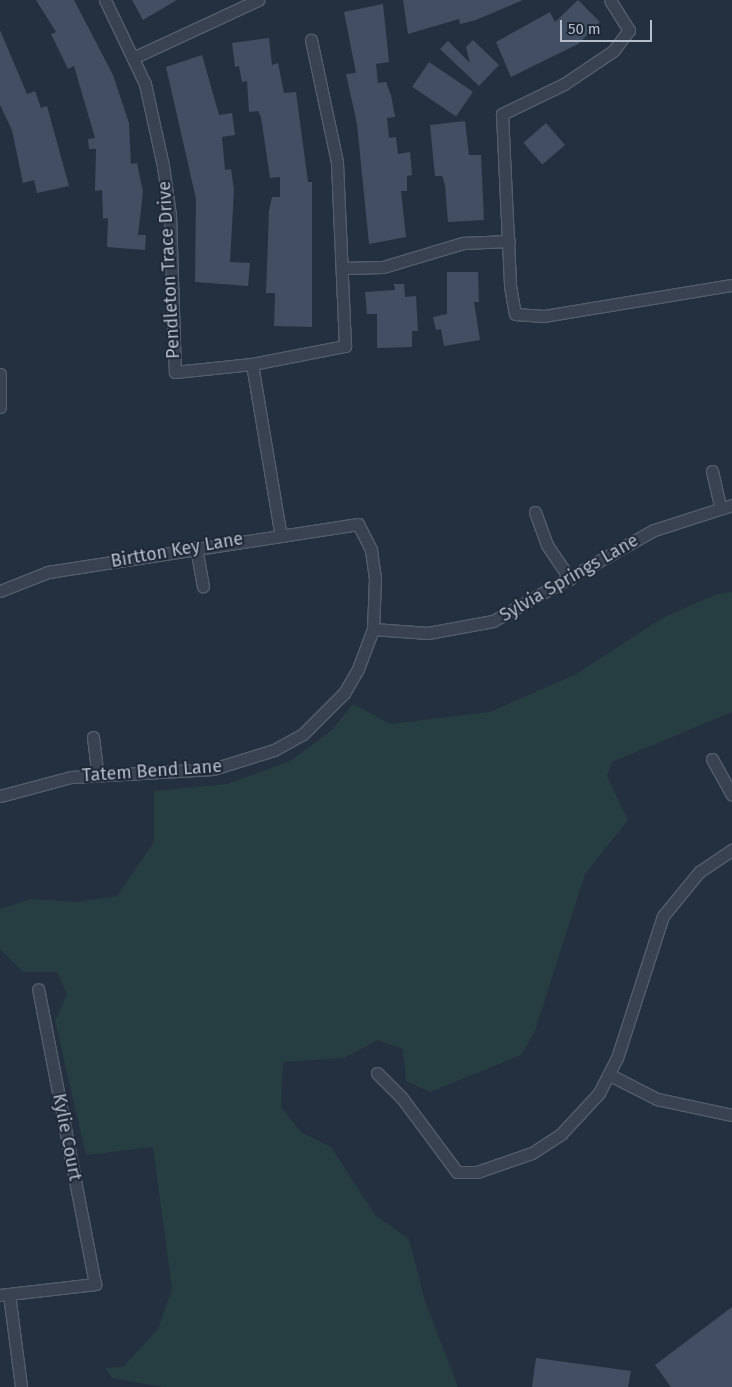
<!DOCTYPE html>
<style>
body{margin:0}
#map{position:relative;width:732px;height:1387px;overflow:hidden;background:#243040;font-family:"Fira Sans",sans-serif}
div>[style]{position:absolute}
.green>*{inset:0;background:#263e41}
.building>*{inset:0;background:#424f62;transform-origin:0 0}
.roads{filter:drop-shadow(1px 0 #535d6b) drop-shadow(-1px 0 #535d6b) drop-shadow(0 1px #535d6b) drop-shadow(0 -1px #535d6b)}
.street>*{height:11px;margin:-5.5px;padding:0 5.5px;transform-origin:5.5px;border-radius:5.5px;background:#384250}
span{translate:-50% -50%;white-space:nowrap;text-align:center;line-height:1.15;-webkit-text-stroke:4px #1d2735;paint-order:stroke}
.street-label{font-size:18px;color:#b4bdcb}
.scale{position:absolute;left:560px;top:20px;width:92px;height:22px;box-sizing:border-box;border:2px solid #b4bdcb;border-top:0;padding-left:6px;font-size:15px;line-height:18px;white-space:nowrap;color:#b4bdcb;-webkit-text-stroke:4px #1d2735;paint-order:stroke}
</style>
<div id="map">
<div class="green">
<div style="clip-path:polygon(732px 592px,732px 712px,612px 762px,607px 776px,628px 820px,585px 874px,535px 1031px,521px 1055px,430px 1092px,406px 1081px,403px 1049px,378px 1040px,344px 1058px,283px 1062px,281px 1107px,301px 1132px,331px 1147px,375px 1215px,409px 1239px,425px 1301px,458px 1387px,163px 1387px,112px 1378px,105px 1368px,123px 1367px,158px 1329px,172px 1289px,153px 1147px,86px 1155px,55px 1021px,67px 994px,57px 972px,23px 972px,0 949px,0 909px,31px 899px,77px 902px,117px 896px,154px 842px,154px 791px,227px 784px,290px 761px,331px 731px,353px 704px,390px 724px,490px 712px,576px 674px,664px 617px,717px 594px)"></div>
</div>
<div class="building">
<div style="clip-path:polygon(36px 0,74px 0,113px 75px,129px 123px,131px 164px,137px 163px,143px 192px,138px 235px,146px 235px,145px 250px,107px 247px,108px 218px,103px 219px,102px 190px,95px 191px,96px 149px,89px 149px,88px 139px,95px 138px,74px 66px,68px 69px,51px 34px,56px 32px)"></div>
<div style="clip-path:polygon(132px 0,177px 0,143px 20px)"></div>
<div style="clip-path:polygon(403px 0,523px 0,476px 20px,460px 24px,459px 19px,408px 34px)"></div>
<div style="clip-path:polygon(578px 0,600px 22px,578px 44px,511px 77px,496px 42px,550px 12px,555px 22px)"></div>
<div style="clip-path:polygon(383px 4px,389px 62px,376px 64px,378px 83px,386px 82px,391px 95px,395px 117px,387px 118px,389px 138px,396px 137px,398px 154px,410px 152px,412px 175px,407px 176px,407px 191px,401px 191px,406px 237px,369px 244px,357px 124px,346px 74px,356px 73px,344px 12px)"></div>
<div style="clip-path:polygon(0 30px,27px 94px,35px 91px,41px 108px,47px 106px,69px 186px,37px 193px,34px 180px,23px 183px,12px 130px,0 105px)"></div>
<div style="clip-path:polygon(269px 38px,272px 65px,278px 63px,284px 93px,296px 92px,308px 182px,312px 182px,312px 327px,274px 326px,275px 293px,266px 293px,269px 211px,272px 197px,280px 197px,280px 177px,270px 178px,261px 117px,258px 111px,249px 112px,247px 81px,242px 82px,239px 66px,235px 67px,232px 43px)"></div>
<div style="clip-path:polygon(473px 40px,499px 65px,479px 86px,440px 49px,448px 41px,470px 63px,466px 47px)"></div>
<div style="clip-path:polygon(202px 55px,219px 115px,232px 113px,235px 135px,222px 137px,225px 170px,231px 169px,234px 190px,230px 262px,250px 263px,248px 286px,195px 282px,196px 199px,166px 67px)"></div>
<div style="left:429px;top:62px;width:53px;height:30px;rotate:34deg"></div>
<div style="clip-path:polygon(465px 121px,469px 155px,481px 155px,484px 220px,448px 222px,445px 185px,442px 176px,435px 176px,430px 125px)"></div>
<div style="left:546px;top:123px;width:29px;height:30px;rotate:49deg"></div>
<div style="clip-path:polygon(447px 272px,478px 272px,479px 302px,474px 302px,480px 340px,444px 346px,441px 329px,436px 330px,433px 317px,447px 314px)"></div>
<div style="clip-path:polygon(394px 284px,404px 284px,405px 297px,416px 296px,418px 331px,412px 331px,412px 347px,377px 348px,377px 314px,367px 314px,365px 292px,395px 290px)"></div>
<div style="clip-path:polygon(732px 1307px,732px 1387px,671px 1387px,655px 1365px)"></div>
<div style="clip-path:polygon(536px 1358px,631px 1371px,628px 1387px,532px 1387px)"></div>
</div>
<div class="roads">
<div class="street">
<div style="left:105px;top:0;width:93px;rotate:64.5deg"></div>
<div style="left:145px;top:84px;width:84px;rotate:77.6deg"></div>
<div style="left:163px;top:166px;width:49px;rotate:81.9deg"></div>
<div style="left:170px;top:215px;width:157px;rotate:88.2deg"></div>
<div style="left:175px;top:372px;width:77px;rotate:-5.9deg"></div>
<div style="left:252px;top:364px;width:95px;rotate:-11deg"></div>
<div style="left:345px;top:346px;width:184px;rotate:-92.5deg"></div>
<div style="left:337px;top:162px;width:125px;rotate:-102deg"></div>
<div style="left:610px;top:0;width:36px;rotate:58deg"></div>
<div style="left:629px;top:30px;width:26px;rotate:127deg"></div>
<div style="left:613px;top:51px;width:59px;rotate:146deg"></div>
<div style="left:564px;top:84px;width:69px;rotate:154.2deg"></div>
<div style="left:502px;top:114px;width:172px;rotate:87.3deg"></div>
<div style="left:510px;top:286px;width:28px;rotate:80deg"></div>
<div style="left:515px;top:314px;width:29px;rotate:4deg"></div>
<div style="left:544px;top:316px;width:191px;rotate:-9.4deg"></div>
<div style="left:133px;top:58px;width:138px;rotate:-24.9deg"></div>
<div style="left:342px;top:268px;width:41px;rotate:-1.4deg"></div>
<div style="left:383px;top:267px;width:84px;rotate:-16.7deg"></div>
<div style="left:463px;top:243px;width:46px;rotate:-2.5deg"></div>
<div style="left:252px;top:364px;width:170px;rotate:80.5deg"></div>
<div style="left:0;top:374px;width:33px;rotate:90deg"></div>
<div style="left:712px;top:471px;width:37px;rotate:77deg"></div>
<div style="left:535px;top:512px;width:35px;rotate:70deg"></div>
<div style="left:547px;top:545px;width:41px;rotate:55.9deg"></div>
<div style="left:196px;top:547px;width:40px;rotate:80deg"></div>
<div style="left:0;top:591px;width:52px;rotate:-21.6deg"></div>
<div style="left:48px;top:572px;width:314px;rotate:-8.8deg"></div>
<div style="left:358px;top:524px;width:29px;rotate:63deg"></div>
<div style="left:371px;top:550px;width:29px;rotate:82deg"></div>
<div style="left:375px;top:579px;width:50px;rotate:92.3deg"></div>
<div style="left:373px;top:629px;width:43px;rotate:110.6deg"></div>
<div style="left:358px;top:669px;width:28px;rotate:120deg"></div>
<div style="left:344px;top:693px;width:58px;rotate:135deg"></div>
<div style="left:303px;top:734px;width:33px;rotate:151deg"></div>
<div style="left:274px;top:750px;width:64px;rotate:162.7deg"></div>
<div style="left:213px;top:769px;width:142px;rotate:176.8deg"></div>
<div style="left:71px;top:777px;width:73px;rotate:165deg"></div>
<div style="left:373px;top:629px;width:55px;rotate:4.2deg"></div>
<div style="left:428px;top:633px;width:66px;rotate:-10.5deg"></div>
<div style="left:493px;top:621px;width:185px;rotate:-29.5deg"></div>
<div style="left:654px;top:530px;width:82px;rotate:-17.8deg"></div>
<div style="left:93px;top:737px;width:38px;rotate:83deg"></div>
<div style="left:712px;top:759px;width:41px;rotate:60.9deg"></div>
<div style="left:377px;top:1073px;width:35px;rotate:45deg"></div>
<div style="left:402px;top:1098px;width:92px;rotate:53.4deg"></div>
<div style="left:457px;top:1172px;width:20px"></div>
<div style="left:477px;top:1172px;width:58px;rotate:-19.1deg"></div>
<div style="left:532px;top:1153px;width:35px;rotate:-33deg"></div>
<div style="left:561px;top:1134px;width:56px;rotate:-47.2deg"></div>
<div style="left:599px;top:1093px;width:39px;rotate:-63deg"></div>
<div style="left:617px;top:1058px;width:149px;rotate:-72.1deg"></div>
<div style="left:663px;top:916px;width:57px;rotate:-50.7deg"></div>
<div style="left:699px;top:872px;width:40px;rotate:-34deg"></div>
<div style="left:610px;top:1075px;width:53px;rotate:27.1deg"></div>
<div style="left:657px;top:1099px;width:77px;rotate:12deg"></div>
<div style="left:9px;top:1294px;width:94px;rotate:82.6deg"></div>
<div style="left:0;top:1295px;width:96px;rotate:-6.6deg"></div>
<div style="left:95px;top:1284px;width:300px;rotate:-100.9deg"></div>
</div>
</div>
<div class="street-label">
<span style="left:169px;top:270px;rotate:-93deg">Pendleton Trace Drive</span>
<span style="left:177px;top:550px;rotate:-10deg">Birtton Key Lane</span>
<span style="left:569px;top:578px;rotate:-30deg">Sylvia Springs Lane</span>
<span style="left:152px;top:771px;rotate:-4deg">Tatem Bend Lane</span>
<span style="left:67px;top:1137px;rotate:79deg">Kylie Court</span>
</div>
<div class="scale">50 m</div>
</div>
